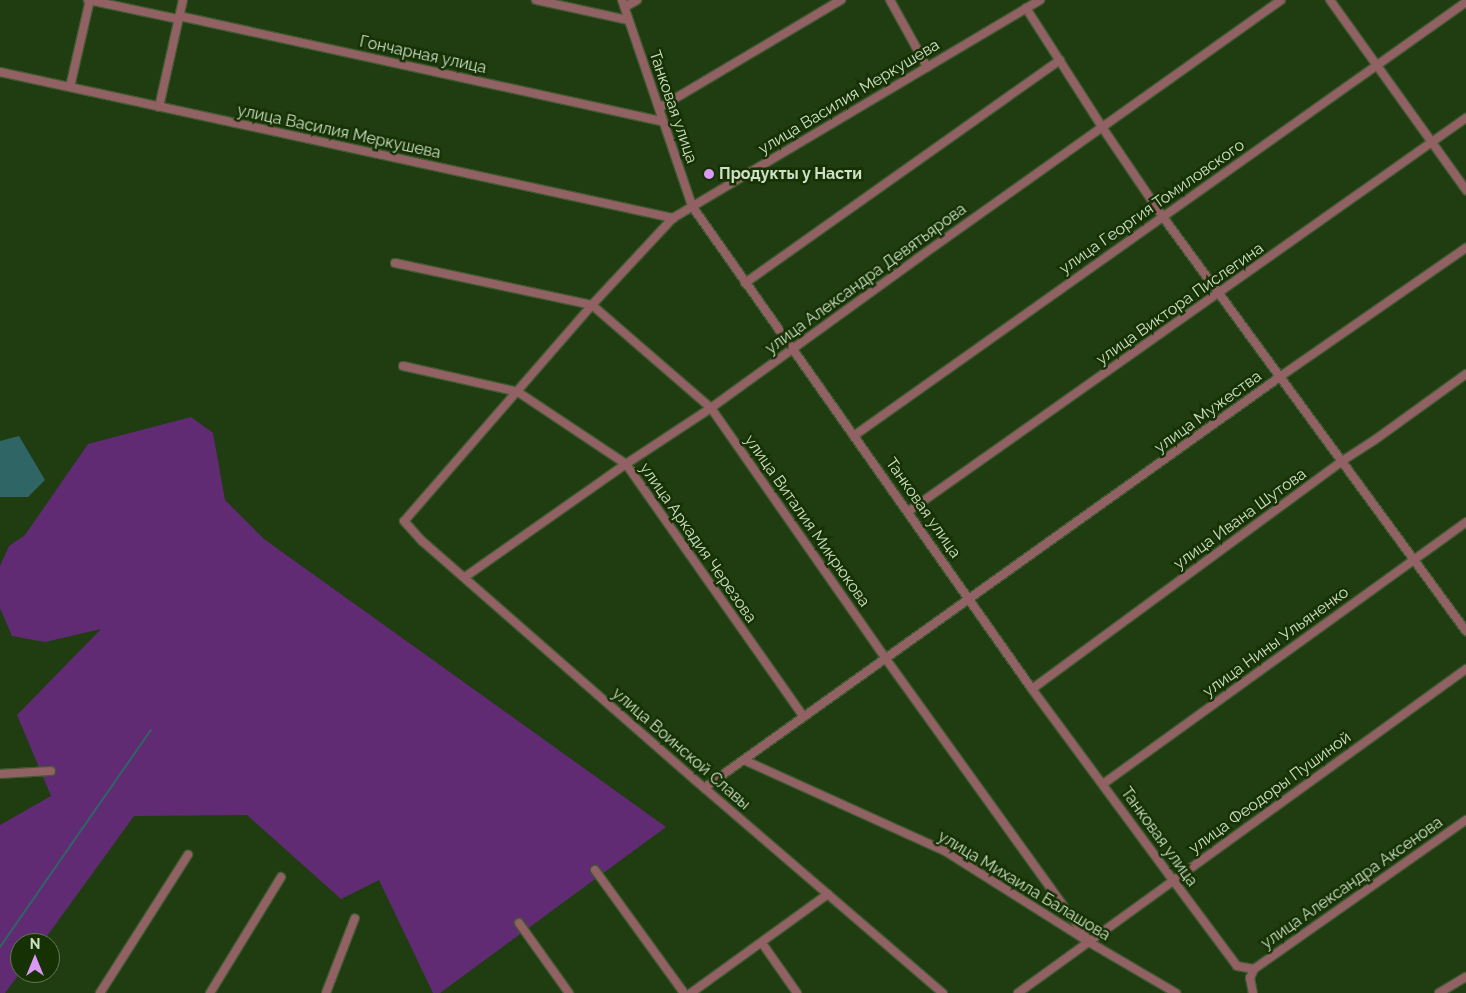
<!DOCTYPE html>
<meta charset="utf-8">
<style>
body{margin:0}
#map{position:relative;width:1466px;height:993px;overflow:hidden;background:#203c11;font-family:Raleway,sans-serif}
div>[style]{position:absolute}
.green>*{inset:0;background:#612b74}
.water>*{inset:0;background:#2f6565}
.stream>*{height:2px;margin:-1px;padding:0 1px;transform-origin:1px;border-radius:1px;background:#2f6565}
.roads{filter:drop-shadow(1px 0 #405a32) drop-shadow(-1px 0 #405a32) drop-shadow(0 1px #405a32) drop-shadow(0 -1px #405a32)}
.minor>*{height:8px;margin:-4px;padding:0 4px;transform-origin:4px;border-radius:4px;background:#926163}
.dots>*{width:14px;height:14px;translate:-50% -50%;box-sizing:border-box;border:2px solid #163205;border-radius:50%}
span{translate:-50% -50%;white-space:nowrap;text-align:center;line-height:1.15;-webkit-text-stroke:5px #163205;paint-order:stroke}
.street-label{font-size:16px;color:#cfe0c7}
.poi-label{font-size:16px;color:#cfe0c7;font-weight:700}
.left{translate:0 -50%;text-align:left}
.north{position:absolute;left:10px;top:933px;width:50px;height:50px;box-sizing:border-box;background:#163205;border:1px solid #607853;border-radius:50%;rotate:0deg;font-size:14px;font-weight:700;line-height:20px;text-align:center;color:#cfe0c7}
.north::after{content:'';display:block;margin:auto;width:18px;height:22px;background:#db99f5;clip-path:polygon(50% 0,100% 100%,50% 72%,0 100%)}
</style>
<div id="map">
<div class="green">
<div style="clip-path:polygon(191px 417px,213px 433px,225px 500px,264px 539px,666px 827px,440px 993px,433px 993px,379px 880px,341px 899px,247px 815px,134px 816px,42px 943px,20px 943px,20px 973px,5px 993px,0 993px,0 825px,51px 796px,17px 715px,101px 629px,45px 642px,12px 636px,0 608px,0 566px,9px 546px,25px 535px,88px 444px)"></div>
</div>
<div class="water">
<div style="clip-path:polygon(19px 436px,45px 480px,28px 497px,0 497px,0 441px)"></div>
</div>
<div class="stream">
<div style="left:0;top:947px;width:264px;rotate:-55.2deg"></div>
</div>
<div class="roads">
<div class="minor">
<div style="left:88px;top:0;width:92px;rotate:11.9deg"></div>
<div style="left:536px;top:0;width:94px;rotate:12.3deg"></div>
<div style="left:622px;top:0;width:218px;rotate:71.2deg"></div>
<div style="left:692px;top:206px;width:591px;rotate:54.86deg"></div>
<div style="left:1032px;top:689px;width:237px;rotate:53.6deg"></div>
<div style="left:1173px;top:880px;width:107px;rotate:53.3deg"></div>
<div style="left:1237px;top:966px;width:17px;rotate:10deg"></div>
<div style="left:1254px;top:969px;width:10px;rotate:114deg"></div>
<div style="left:1250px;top:978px;width:15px;rotate:79deg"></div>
<div style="left:890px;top:0;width:77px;rotate:61.1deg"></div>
<div style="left:1330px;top:0;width:234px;rotate:54.4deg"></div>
<div style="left:625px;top:7px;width:14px;rotate:-30deg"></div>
<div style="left:1026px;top:8px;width:141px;rotate:57.4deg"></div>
<div style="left:1102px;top:127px;width:109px;rotate:55.9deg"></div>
<div style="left:1163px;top:217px;width:513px;rotate:53.8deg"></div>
<div style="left:179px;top:16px;width:494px;rotate:12.3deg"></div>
<div style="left:0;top:72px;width:689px;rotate:12.24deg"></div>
<div style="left:673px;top:218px;width:427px;rotate:-30.7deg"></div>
<div style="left:70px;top:87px;width:89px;rotate:-77.1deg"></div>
<div style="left:159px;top:107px;width:110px;rotate:-77.4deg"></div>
<div style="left:659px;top:108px;width:212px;rotate:-30.7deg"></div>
<div style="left:673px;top:218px;width:119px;rotate:133deg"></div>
<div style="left:592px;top:305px;width:286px;rotate:131deg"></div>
<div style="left:404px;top:521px;width:27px;rotate:48deg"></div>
<div style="left:422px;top:541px;width:363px;rotate:41.2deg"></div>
<div style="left:695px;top:780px;width:327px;rotate:40.7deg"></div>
<div style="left:395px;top:263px;width:201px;rotate:12deg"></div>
<div style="left:592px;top:305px;width:157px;rotate:40.9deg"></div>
<div style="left:711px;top:408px;width:306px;rotate:55.1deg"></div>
<div style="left:886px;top:659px;width:348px;rotate:54.3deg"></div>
<div style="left:745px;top:283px;width:386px;rotate:-35.3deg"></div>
<div style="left:403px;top:366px;width:118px;rotate:12.7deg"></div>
<div style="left:518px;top:392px;width:130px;rotate:33.7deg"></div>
<div style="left:626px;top:464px;width:309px;rotate:54.9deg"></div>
<div style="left:855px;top:435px;width:749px;rotate:-35.32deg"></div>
<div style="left:909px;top:511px;width:682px;rotate:-35.21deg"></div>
<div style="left:465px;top:577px;width:197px;rotate:-35.1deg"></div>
<div style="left:626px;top:464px;width:102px;rotate:-33.4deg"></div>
<div style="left:711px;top:408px;width:256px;rotate:-35.9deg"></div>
<div style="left:918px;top:258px;width:445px;rotate:-35.4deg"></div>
<div style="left:1032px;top:689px;width:385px;rotate:-36.3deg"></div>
<div style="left:1342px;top:461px;width:40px;rotate:-32.9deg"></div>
<div style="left:1376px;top:439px;width:111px;rotate:-35.8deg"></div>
<div style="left:744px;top:760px;width:221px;rotate:24.4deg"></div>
<div style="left:945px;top:851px;width:170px;rotate:32.3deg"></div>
<div style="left:1089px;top:942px;width:101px;rotate:30.4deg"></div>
<div style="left:0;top:774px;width:51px;rotate:-3.4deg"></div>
<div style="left:1103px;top:784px;width:448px;rotate:-35.8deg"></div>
<div style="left:704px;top:788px;width:709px;rotate:-35.53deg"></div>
<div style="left:1281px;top:376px;width:225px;rotate:-34.7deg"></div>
<div style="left:595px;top:870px;width:152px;rotate:54.1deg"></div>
<div style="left:519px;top:923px;width:86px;rotate:54.5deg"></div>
<div style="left:762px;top:943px;width:61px;rotate:55deg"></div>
<div style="left:1254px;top:969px;width:259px;rotate:-35.1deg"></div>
<div style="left:100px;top:993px;width:164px;rotate:-57.5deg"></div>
<div style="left:210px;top:993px;width:136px;rotate:-58.5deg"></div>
<div style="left:326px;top:993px;width:80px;rotate:-68.9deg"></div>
<div style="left:691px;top:993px;width:169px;rotate:-35.9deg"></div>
<div style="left:1018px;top:993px;width:553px;rotate:-35.87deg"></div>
<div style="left:1439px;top:993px;width:31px;rotate:-31deg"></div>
</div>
</div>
<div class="dots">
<div style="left:709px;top:174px;background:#db99f5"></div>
</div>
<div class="street-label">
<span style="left:423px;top:55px;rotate:12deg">Гончарная улица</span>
<span style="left:849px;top:97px;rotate:-31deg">улица Василия Меркушева</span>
<span style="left:673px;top:107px;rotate:71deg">Танковая улица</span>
<span style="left:339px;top:132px;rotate:12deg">улица Василия Меркушева</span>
<span style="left:1152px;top:207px;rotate:-35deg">улица Георгия Томиловского</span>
<span style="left:866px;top:279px;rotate:-36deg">улица Александра Девятьярова</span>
<span style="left:1180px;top:304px;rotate:-35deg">улица Виктора Пислегина</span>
<span style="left:1208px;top:412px;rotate:-36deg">улица Мужества</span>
<span style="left:923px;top:508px;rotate:55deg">Танковая улица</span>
<span style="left:1240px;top:519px;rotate:-36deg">улица Ивана Шутова</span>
<span style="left:807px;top:521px;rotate:55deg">улица Виталия Микрюкова</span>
<span style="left:698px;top:543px;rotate:55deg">улица Аркадия Черезова</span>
<span style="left:1276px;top:642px;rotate:-36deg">улица Нины Ульяненко</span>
<span style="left:681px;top:749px;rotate:41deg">улица Воинской Славы</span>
<span style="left:1270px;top:793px;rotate:-36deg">улица Феодоры Пушиной</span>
<span style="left:1159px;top:837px;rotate:54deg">Танковая улица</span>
<span style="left:1352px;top:883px;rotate:-35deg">улица Александра Аксенова</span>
<span style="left:1024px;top:886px;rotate:31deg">улица Михаила Балашова</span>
</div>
<div class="poi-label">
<span class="left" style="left:719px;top:174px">Продукты у Насти</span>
</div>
<div class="north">N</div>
</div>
